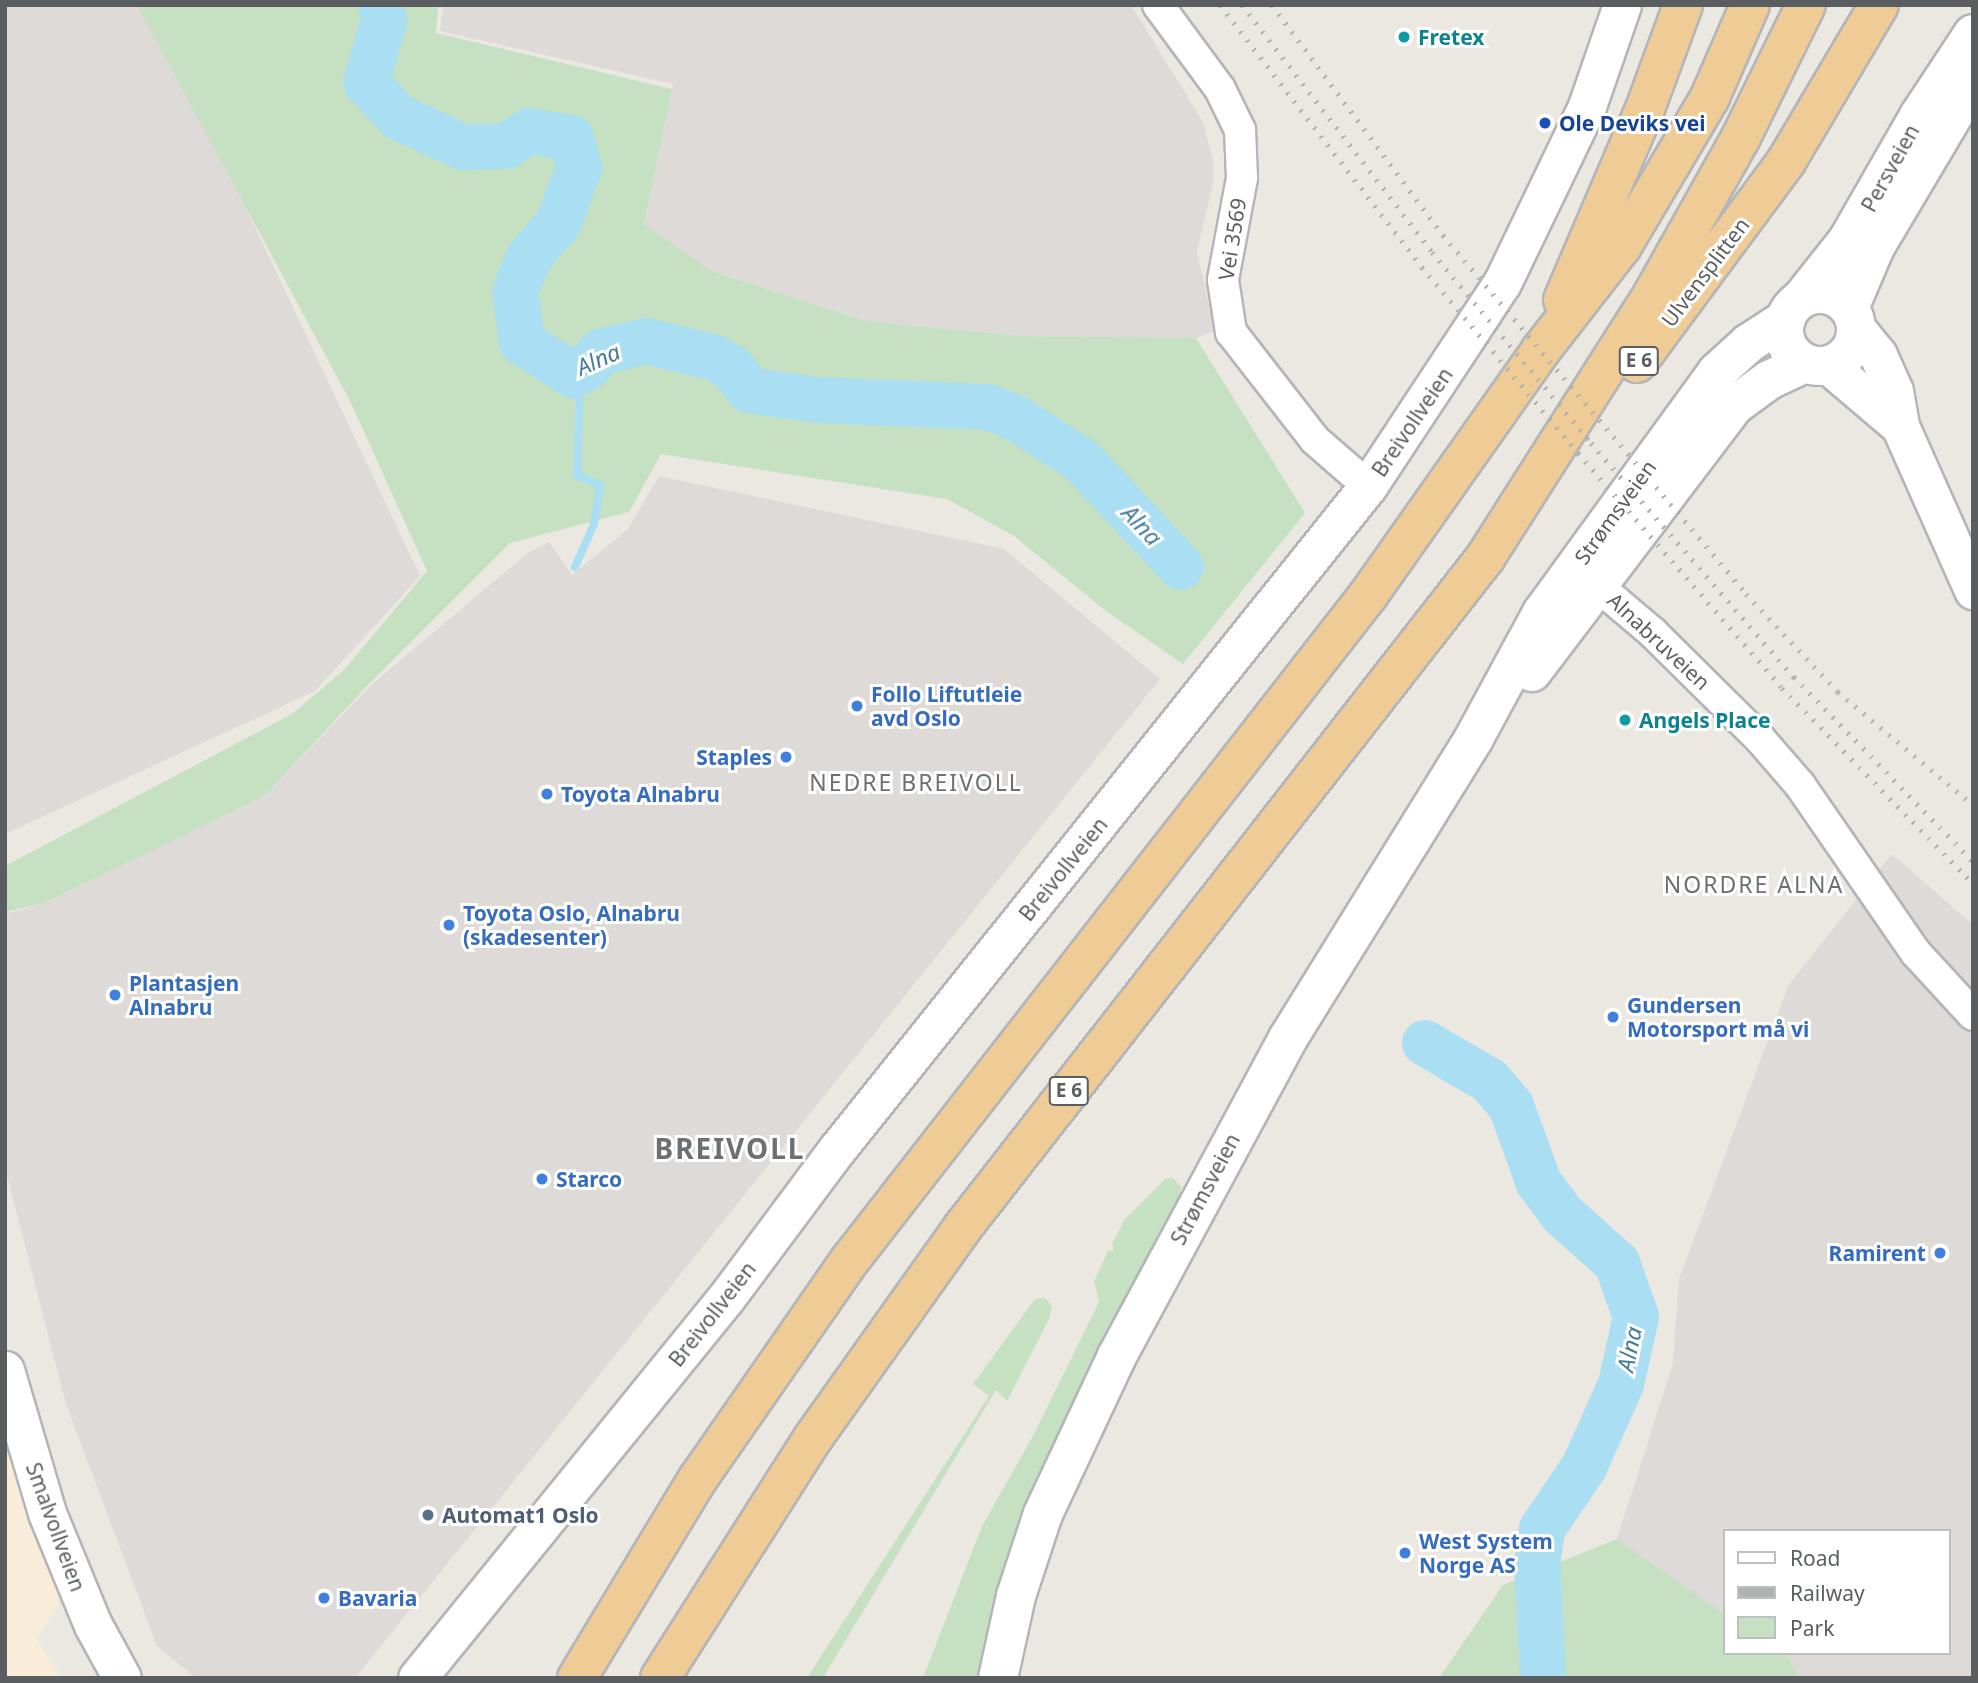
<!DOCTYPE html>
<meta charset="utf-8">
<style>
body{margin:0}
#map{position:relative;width:1978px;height:1683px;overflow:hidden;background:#ebe8e2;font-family:"Noto Sans",sans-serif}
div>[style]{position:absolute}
.commercial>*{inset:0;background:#f9edda}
.industrial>*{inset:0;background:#dddad7}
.green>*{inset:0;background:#c6e0c2}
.stream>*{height:8px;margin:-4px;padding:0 4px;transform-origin:4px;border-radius:4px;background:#aadef3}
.river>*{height:46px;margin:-23px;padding:0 23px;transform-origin:23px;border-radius:23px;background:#aadef3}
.roads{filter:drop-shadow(2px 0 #b3b5b8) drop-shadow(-2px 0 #b3b5b8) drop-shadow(0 2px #b3b5b8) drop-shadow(0 -2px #b3b5b8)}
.minor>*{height:30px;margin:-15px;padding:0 15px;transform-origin:15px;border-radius:15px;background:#fff}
.tertiary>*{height:37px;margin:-18.5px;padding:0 18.5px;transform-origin:18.5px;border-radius:18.5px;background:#fff}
.secondary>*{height:38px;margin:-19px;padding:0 19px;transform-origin:19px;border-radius:19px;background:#fff}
.secondary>.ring{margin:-19px;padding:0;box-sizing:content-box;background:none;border:38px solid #fff;border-radius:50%}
.motorway>*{height:38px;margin:-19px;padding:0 19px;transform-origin:19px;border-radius:19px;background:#efcb96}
.rail>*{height:5px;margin-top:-2.5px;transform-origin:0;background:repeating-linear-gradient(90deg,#b0b1b1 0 2px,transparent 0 11px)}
.dots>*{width:19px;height:19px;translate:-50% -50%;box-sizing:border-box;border:4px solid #fff;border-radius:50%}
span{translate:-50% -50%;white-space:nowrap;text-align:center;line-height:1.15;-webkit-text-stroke:6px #fff;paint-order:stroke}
.shield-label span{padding:2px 5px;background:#fff;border:2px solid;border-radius:5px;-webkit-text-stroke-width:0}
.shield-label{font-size:19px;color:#5b5e61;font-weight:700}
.culture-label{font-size:21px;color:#0d838f;font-weight:700}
.left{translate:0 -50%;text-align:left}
.transit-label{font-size:21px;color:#164399;font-weight:700}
.street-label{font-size:21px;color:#5b5e61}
.shop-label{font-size:21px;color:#366cbe;font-weight:700}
.right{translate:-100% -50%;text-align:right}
.service-label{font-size:21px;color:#4e5e75;font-weight:700}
.water-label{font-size:23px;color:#477c9b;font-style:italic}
.neighbourhood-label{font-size:23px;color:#6c7073;letter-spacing:2px}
.district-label{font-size:28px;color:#6c7073;font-weight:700;letter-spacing:2px}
.frame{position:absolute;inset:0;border:7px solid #5b5e61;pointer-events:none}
.legend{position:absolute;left:1723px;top:1529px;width:228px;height:126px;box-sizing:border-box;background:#fff;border:2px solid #bdbfc0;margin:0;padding:9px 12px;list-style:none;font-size:21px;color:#5b5e61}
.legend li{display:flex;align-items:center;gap:14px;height:35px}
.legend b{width:35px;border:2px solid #bdbfc0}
</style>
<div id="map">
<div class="commercial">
<div style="clip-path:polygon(5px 1416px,59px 1586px,58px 1607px,36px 1638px,62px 1678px,5px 1678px)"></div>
</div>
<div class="industrial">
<div style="clip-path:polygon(5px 5px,150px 5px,420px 576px,315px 691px,5px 834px)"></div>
<div style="clip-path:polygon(443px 5px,1131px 5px,1203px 122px,1213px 161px,1213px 183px,1197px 252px,1215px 331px,1196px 338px,1020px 336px,866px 321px,711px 271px,644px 225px,673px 84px,440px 31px)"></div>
<div style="clip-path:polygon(659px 476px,1004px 549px,1160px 679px,355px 1678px,196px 1678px,157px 1646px,66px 1404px,5px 1168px,5px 914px,44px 903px,265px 796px,371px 685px,529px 552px,549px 542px,572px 575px,628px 529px)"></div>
<div style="clip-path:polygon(1892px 854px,1973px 925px,1973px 1678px,1798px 1678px,1790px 1659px,1781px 1653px,1948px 1653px,1948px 1531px,1724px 1531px,1724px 1614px,1617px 1539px,1673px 1363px,1679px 1279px,1788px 986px)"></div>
</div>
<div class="green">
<div style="clip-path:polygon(137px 5px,438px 5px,436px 33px,672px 89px,644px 224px,711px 271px,866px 321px,1020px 336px,1196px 338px,1305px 513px,1183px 664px,1106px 611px,1014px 536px,947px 499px,661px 454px,629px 512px,510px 543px,367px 686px,265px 796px,44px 903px,5px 912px,5px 866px,292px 714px,344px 670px,427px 571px,350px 401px)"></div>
<div style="clip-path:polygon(1173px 1178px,1181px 1187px,1180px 1195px,980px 1678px,923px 1678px,982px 1526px,1033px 1436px,1099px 1302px,1094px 1281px,1108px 1251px,1114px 1250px,1112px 1244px,1125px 1219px,1165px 1179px)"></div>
<div style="clip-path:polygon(1045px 1298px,1052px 1306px,1049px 1319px,1007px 1401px,996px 1390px,823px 1678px,807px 1678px,989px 1396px,973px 1384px,1035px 1299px)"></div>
<div style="clip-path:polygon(1617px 1539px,1724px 1614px,1724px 1653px,1781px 1653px,1790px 1659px,1798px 1678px,1439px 1678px,1503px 1585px)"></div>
</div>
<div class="stream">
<div style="left:575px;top:567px;width:47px;rotate:-66.2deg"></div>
<div style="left:594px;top:524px;width:39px;rotate:-81deg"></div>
<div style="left:600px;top:485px;width:25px;rotate:-157deg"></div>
<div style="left:577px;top:475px;width:101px;rotate:-88.3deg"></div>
</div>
<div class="river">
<div style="left:381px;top:5px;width:16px;rotate:79deg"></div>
<div style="left:384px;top:21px;width:64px;rotate:106.4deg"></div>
<div style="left:366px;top:82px;width:47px;rotate:47.6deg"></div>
<div style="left:398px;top:117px;width:72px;rotate:24.8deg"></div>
<div style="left:463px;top:147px;width:43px;rotate:-1.3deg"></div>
<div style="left:506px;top:146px;width:27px;rotate:-33deg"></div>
<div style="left:529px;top:131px;width:43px;rotate:9.5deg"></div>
<div style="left:571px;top:138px;width:30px;rotate:75deg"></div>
<div style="left:579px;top:167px;width:59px;rotate:110deg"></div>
<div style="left:559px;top:222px;width:46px;rotate:130.6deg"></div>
<div style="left:529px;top:257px;width:38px;rotate:112deg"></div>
<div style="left:515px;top:292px;width:50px;rotate:82deg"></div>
<div style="left:522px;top:342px;width:61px;rotate:32.9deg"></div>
<div style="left:573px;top:375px;width:17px;rotate:-28deg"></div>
<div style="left:588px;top:367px;width:19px;rotate:-51deg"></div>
<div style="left:600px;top:352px;width:47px;rotate:-13.4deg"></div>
<div style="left:646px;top:341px;width:71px;rotate:13.8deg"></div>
<div style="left:715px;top:358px;width:21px;rotate:31deg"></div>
<div style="left:733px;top:369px;width:26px;rotate:53deg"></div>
<div style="left:749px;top:390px;width:69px;rotate:8.4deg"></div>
<div style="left:817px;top:400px;width:171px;rotate:2.3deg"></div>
<div style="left:988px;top:407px;width:30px;rotate:21deg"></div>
<div style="left:1016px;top:418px;width:77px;rotate:32.9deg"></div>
<div style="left:1081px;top:460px;width:146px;rotate:46.9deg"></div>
<div style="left:1425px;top:1043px;width:75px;rotate:30.3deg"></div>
<div style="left:1490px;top:1081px;width:33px;rotate:50deg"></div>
<div style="left:1511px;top:1106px;width:82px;rotate:70deg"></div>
<div style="left:1539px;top:1183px;width:39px;rotate:53deg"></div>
<div style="left:1562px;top:1214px;width:74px;rotate:41.7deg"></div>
<div style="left:1617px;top:1263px;width:57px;rotate:70.6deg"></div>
<div style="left:1636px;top:1317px;width:69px;rotate:102.6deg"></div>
<div style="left:1621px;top:1384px;width:91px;rotate:114deg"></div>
<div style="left:1584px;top:1467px;width:75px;rotate:124.1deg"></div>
<div style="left:1542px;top:1529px;width:34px;rotate:98deg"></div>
<div style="left:1537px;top:1563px;width:115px;rotate:87deg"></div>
</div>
<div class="roads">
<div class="minor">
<div style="left:1158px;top:5px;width:104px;rotate:53.6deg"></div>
<div style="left:1220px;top:89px;width:46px;rotate:64deg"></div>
<div style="left:1240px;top:130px;width:48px;rotate:87.6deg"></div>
<div style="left:1242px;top:178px;width:104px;rotate:100.6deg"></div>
<div style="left:1223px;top:280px;width:53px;rotate:81.3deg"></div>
<div style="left:1231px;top:332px;width:137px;rotate:52.1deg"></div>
<div style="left:1315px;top:440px;width:70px;rotate:41deg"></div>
<div style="left:1581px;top:572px;width:93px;rotate:40.2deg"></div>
<div style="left:1652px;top:632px;width:153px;rotate:44.7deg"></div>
<div style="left:1761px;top:740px;width:60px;rotate:49.1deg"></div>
<div style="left:1800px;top:785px;width:204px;rotate:55.4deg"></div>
<div style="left:1916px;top:953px;width:84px;rotate:47.4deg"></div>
</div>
<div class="tertiary">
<div style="left:1856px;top:328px;width:35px;rotate:51deg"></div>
<div style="left:1878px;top:355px;width:39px;rotate:66deg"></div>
<div style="left:1894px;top:391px;width:36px;rotate:80deg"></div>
<div style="left:1900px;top:426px;width:180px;rotate:66deg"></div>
<div style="left:1828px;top:365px;width:94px;rotate:40.3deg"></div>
<div style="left:5px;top:1370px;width:149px;rotate:73.6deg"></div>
<div style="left:47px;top:1513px;width:121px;rotate:67.7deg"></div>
<div style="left:93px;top:1625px;width:60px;rotate:61.3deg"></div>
<div style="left:417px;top:1678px;width:490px;rotate:-50.9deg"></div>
<div style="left:726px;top:1298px;width:187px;rotate:-53.3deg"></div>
<div style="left:838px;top:1148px;width:848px;rotate:-51.32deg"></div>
<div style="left:1368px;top:486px;width:243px;rotate:-56.6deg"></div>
<div style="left:1502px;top:283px;width:196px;rotate:-64.3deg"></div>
<div style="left:1587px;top:106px;width:107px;rotate:-70.9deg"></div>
</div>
<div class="secondary">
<div class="ring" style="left:1784px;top:294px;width:34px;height:34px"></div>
<div style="left:1802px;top:298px;width:74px;rotate:-51.6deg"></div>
<div style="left:1848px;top:240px;width:143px;rotate:-60.2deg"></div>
<div style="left:1919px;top:116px;width:98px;rotate:-56.6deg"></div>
<div style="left:1849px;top:308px;width:66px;rotate:-66.9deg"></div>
<div style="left:1875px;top:247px;width:192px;rotate:-59.3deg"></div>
<div style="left:1532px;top:672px;width:335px;rotate:-52.8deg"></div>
<div style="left:1735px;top:405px;width:42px;rotate:-36.3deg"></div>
<div style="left:1769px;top:380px;width:40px;rotate:-25deg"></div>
<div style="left:998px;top:1678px;width:84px;rotate:-77.6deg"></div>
<div style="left:1016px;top:1596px;width:86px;rotate:-71.8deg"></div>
<div style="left:1043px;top:1514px;width:174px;rotate:-64.9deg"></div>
<div style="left:1117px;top:1356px;width:359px;rotate:-61.7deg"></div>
<div style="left:1287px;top:1040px;width:355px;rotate:-58.2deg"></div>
<div style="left:1474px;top:738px;width:142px;rotate:-61.5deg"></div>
<div style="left:1542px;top:613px;width:298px;rotate:-54deg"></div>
<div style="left:1717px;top:372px;width:43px;rotate:-42.2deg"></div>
<div style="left:1749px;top:343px;width:44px;rotate:-33deg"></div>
</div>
<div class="motorway">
<div style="left:1563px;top:300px;width:208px;rotate:-66.8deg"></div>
<div style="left:1645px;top:109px;width:111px;rotate:-69.9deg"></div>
<div style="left:1637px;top:363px;width:252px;rotate:-53.5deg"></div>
<div style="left:1787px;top:160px;width:180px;rotate:-59.3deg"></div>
<div style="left:577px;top:1678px;width:232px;rotate:-58.8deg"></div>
<div style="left:697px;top:1480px;width:268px;rotate:-55.2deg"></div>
<div style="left:850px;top:1260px;width:844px;rotate:-52.07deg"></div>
<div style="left:1369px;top:594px;width:299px;rotate:-54.8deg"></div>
<div style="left:1541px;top:350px;width:132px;rotate:-52.1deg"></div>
<div style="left:1622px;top:246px;width:173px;rotate:-59.4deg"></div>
<div style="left:1710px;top:97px;width:100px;rotate:-66.5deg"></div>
<div style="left:660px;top:1678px;width:285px;rotate:-57.5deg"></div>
<div style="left:813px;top:1438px;width:259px;rotate:-54.6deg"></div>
<div style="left:963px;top:1227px;width:849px;rotate:-52.04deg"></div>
<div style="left:1485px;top:558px;width:313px;rotate:-57.5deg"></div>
<div style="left:1653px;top:294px;width:180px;rotate:-60.7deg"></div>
<div style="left:1741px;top:137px;width:147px;rotate:-63.8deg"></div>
</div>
</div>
<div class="rail">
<div style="left:1220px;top:5px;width:331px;rotate:52.4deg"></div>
<div style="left:1422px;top:267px;width:243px;rotate:50deg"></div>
<div style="left:1578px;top:453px;width:311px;rotate:49deg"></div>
<div style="left:1782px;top:688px;width:274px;rotate:45.7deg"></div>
<div style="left:1242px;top:5px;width:312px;rotate:52.4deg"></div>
<div style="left:1432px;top:252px;width:249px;rotate:50.2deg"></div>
<div style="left:1591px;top:443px;width:310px;rotate:49.1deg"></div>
<div style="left:1794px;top:677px;width:257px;rotate:45.9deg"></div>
<div style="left:1272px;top:5px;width:287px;rotate:53.4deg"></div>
<div style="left:1443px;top:235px;width:470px;rotate:49.8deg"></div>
<div style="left:1746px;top:594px;width:134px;rotate:46.8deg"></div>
<div style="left:1838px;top:692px;width:176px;rotate:39.9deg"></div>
</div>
<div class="dots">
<div style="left:1404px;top:37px;background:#0f9aa8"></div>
<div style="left:1545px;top:123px;background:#1a4fb4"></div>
<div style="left:857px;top:706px;background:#3f7fe0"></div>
<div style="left:1625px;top:720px;background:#0f9aa8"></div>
<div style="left:786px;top:757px;background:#3f7fe0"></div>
<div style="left:547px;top:794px;background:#3f7fe0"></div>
<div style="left:449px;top:925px;background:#3f7fe0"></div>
<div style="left:115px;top:995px;background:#3f7fe0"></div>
<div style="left:1613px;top:1017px;background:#3f7fe0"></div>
<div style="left:542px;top:1179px;background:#3f7fe0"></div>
<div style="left:1940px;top:1253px;background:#3f7fe0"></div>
<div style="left:428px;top:1515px;background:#5c6f8a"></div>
<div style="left:1405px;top:1553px;background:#3f7fe0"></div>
<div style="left:324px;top:1598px;background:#3f7fe0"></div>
</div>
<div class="shield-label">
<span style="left:1639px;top:361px">E 6</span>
<span style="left:1069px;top:1091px">E 6</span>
</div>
<div class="culture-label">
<span class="left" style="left:1418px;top:37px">Fretex</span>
<span class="left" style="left:1639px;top:720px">Angels Place</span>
</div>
<div class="transit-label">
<span class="left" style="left:1559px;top:123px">Ole Deviks vei</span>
</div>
<div class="street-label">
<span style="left:1890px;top:168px;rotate:-61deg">Persveien</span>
<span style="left:1232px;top:239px;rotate:-81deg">Vei 3569</span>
<span style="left:1705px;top:272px;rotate:-53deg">Ulvensplitten</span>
<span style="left:1412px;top:422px;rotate:-56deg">Breivollveien</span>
<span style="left:1615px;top:512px;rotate:-54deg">Strømsveien</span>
<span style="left:1659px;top:641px;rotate:43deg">Alnabruveien</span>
<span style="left:1063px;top:869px;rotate:-51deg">Breivollveien</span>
<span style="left:1205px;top:1189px;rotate:-62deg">Strømsveien</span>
<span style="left:712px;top:1314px;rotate:-52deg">Breivollveien</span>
<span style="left:56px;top:1527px;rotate:70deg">Smalvollveien</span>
</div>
<div class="shop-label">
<span class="left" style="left:871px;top:706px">Follo Liftutleie<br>avd Oslo</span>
<span class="right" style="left:772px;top:757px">Staples</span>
<span class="left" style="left:561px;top:794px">Toyota Alnabru</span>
<span class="left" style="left:463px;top:925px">Toyota Oslo, Alnabru<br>(skadesenter)</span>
<span class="left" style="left:129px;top:995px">Plantasjen<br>Alnabru</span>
<span class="left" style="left:1627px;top:1017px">Gundersen<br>Motorsport må vi</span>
<span class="left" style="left:556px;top:1179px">Starco</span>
<span class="right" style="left:1926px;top:1253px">Ramirent</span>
<span class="left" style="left:1419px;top:1553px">West System<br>Norge AS</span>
<span class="left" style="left:338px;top:1598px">Bavaria</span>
</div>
<div class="service-label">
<span class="left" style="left:442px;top:1515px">Automat1 Oslo</span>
</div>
<div class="water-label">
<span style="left:598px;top:359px;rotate:-24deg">Alna</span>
<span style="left:1142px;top:525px;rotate:47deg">Alna</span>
<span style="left:1629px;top:1349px;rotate:-78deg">Alna</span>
</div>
<div class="neighbourhood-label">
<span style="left:916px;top:782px">NEDRE BREIVOLL</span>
<span style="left:1754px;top:884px">NORDRE ALNA</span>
</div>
<div class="district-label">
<span style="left:730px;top:1148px">BREIVOLL</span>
</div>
<div class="frame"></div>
<ul class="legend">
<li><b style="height:9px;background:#fff"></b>Road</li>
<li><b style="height:9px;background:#b0b1b1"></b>Railway</li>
<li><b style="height:19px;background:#c6e0c2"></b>Park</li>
</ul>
</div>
